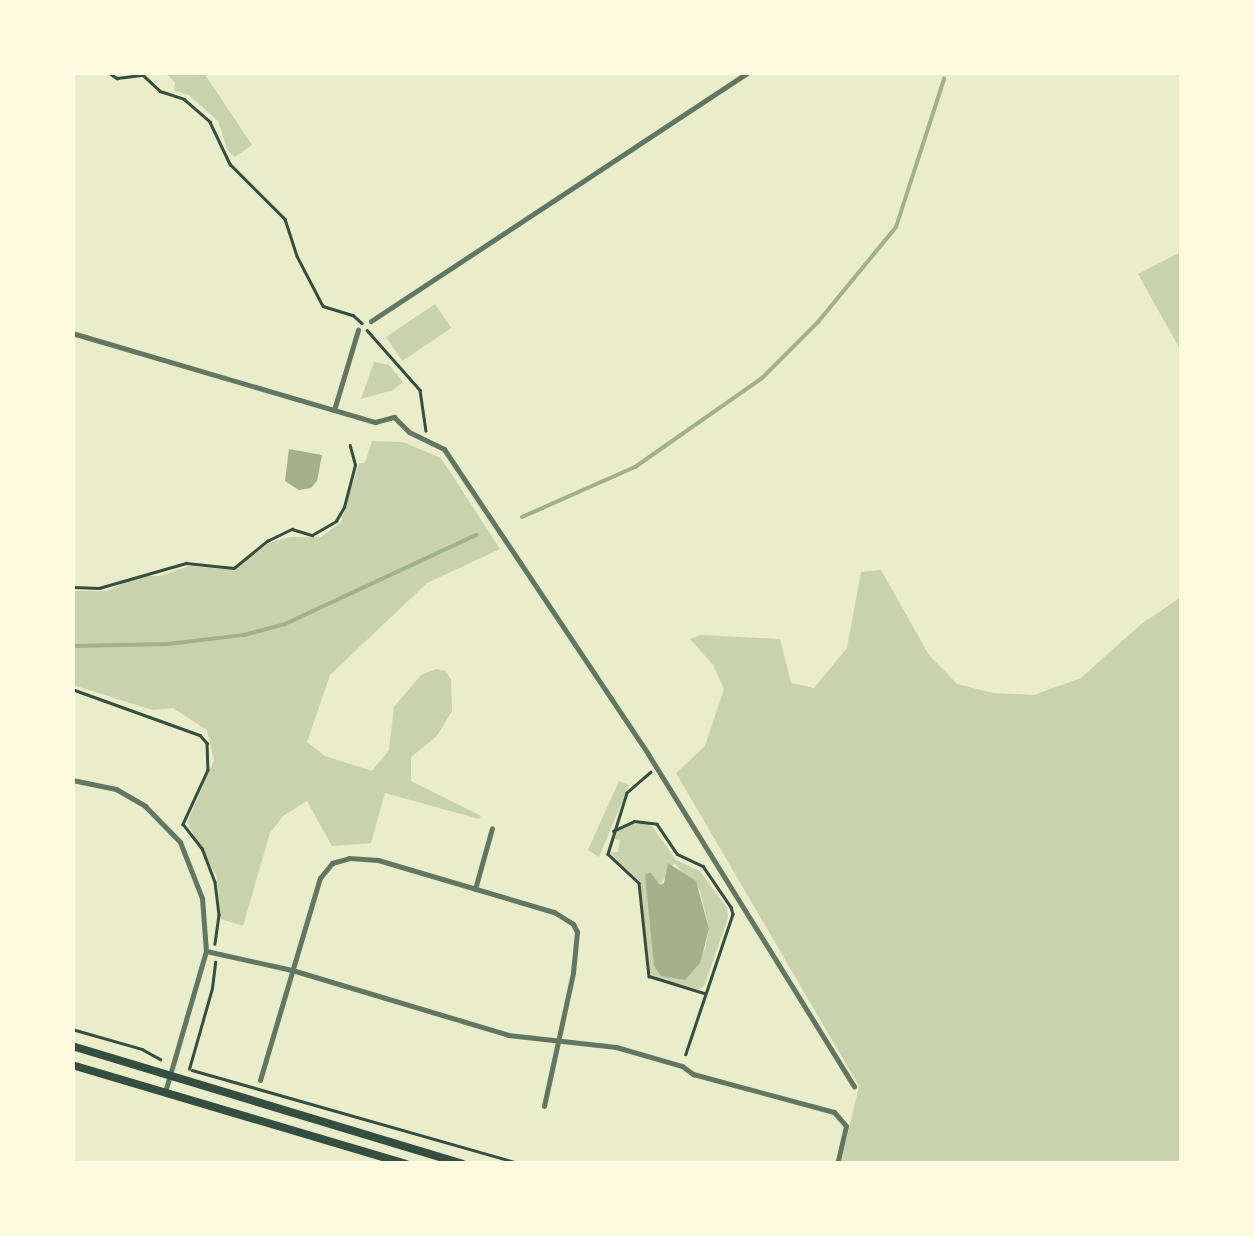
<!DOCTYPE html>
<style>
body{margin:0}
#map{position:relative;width:1254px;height:1236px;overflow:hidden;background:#e9edc9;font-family:Quicksand,sans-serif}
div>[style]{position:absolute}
.green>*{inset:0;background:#cad2ad;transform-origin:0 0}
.water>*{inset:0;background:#a3b18a}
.stream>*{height:4px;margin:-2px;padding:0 2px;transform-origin:2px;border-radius:2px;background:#a3b18a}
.path>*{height:2.5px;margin:-1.25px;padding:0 1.25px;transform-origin:1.25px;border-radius:1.25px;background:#344e41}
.minor>*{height:5px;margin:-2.5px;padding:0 2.5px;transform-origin:2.5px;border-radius:2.5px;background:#617663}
.secondary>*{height:8px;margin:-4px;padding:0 4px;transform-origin:4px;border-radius:4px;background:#344e41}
span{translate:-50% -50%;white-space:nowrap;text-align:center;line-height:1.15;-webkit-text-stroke:10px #fefae0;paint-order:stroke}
.frame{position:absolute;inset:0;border:75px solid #fefae0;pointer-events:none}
</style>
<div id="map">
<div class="green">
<div style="clip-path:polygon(165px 73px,204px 73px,252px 145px,235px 157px,228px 151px,218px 121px,189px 95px,174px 91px,175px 82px)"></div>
<div style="clip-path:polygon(1181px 252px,1181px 351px,1138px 274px)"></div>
<div style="left:435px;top:304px;width:29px;height:59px;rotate:56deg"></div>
<div style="clip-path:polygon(374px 362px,389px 365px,403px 382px,393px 390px,361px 399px)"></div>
<div style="clip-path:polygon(372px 441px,403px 442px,441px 458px,500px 549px,427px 583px,330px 675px,307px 742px,325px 756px,372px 771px,389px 750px,394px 707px,421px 675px,436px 669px,445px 671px,451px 679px,452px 711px,437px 736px,411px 757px,411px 781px,481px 816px,479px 819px,385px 793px,371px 843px,332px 846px,307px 801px,283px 816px,270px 833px,243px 926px,221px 919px,217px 877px,187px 823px,214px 760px,207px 730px,173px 708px,153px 710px,73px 685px,72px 591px,107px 591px,138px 576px,160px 576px,189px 566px,234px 570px,269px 543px,290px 537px,321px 537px,341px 522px,359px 463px,365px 463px)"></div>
<div style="clip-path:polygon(881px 570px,929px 655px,957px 684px,993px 693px,1034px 695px,1081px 678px,1140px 625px,1181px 597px,1181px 1163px,841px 1163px,859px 1086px,676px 773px,705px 746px,724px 689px,713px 665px,690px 639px,701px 635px,780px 639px,791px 683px,814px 688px,847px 648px,861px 572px)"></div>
<div style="clip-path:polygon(619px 781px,629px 785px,599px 857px,588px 850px)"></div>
<div style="clip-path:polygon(evenodd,644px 823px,652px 826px,676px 860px,700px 871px,727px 908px,728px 918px,704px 986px,698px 989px,657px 979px,650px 973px,641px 887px,610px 852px,618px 852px,620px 840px,612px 839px,614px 833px,627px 825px,644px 823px,674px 863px,700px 890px,709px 929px,705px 950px,654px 966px,650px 873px,660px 885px,674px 863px)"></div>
</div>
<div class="water">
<div style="clip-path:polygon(289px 449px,322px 455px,317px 481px,311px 488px,299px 490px,285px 481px)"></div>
<div style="clip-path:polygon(668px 863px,696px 881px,709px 929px,700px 963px,685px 980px,661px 976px,654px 966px,645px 875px,650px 872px,660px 885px,664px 883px)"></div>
</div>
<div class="stream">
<div style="left:1181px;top:279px;width:1px"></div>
<div style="left:522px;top:517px;width:124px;rotate:-23.9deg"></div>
<div style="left:635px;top:467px;width:155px;rotate:-35deg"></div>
<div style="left:762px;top:378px;width:79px;rotate:-45deg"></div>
<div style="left:818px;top:322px;width:123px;rotate:-50.6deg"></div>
<div style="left:896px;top:227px;width:156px;rotate:-72deg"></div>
<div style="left:72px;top:646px;width:96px;rotate:-1.2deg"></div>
<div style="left:168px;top:644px;width:77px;rotate:-6.8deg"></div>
<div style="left:244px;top:635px;width:42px;rotate:-15deg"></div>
<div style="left:285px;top:624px;width:211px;rotate:-25deg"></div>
</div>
<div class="path">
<div style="left:108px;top:72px;width:11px;rotate:34deg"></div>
<div style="left:117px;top:78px;width:26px;rotate:-7deg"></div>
<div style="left:143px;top:75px;width:23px;rotate:43deg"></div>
<div style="left:160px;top:91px;width:25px;rotate:18deg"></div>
<div style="left:184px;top:99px;width:35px;rotate:41deg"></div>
<div style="left:210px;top:122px;width:47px;rotate:64.5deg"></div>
<div style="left:230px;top:164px;width:78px;rotate:45deg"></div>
<div style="left:285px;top:219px;width:39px;rotate:72deg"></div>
<div style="left:297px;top:256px;width:56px;rotate:62.5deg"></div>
<div style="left:323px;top:306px;width:31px;rotate:17deg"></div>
<div style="left:353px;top:315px;width:12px;rotate:42deg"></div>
<div style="left:367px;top:330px;width:80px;rotate:48.5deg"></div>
<div style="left:420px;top:390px;width:41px;rotate:81.7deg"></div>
<div style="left:72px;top:587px;width:27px;rotate:2deg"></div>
<div style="left:99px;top:588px;width:91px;rotate:-16deg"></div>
<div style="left:186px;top:563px;width:48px;rotate:5.9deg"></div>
<div style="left:234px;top:568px;width:43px;rotate:-39.3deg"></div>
<div style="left:267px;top:541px;width:28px;rotate:-26deg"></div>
<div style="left:292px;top:529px;width:21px;rotate:17deg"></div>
<div style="left:312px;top:535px;width:28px;rotate:-30deg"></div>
<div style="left:336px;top:521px;width:16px;rotate:-60deg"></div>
<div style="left:344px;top:507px;width:43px;rotate:-75.3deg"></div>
<div style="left:355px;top:465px;width:20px;rotate:-105deg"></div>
<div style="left:72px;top:689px;width:136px;rotate:19.8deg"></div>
<div style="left:200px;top:735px;width:11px;rotate:49deg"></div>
<div style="left:207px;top:743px;width:27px;rotate:88deg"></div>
<div style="left:208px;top:770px;width:60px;rotate:114.8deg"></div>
<div style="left:183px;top:824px;width:31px;rotate:52deg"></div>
<div style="left:202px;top:848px;width:36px;rotate:69deg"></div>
<div style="left:215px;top:882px;width:33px;rotate:83deg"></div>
<div style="left:219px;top:915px;width:29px;rotate:98deg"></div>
<div style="left:651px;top:772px;width:32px;rotate:139deg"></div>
<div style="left:627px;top:793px;width:64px;rotate:107.3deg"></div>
<div style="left:608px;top:854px;width:42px;rotate:43.1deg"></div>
<div style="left:639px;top:883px;width:94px;rotate:83.9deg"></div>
<div style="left:649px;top:976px;width:58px;rotate:17.2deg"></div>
<div style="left:613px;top:831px;width:23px;rotate:-25deg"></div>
<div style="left:634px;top:821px;width:23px;rotate:7deg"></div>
<div style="left:657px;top:824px;width:36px;rotate:56deg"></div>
<div style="left:677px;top:854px;width:29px;rotate:25deg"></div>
<div style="left:703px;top:866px;width:50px;rotate:55.7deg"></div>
<div style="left:731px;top:907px;width:7px;rotate:74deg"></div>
<div style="left:733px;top:914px;width:148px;rotate:108.6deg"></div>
<div style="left:72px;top:1029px;width:73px;rotate:15.9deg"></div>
<div style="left:142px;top:1049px;width:21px;rotate:29deg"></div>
<div style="left:189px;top:1069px;width:84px;rotate:-74.1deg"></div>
<div style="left:212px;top:988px;width:26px;rotate:-83deg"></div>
<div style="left:192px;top:1070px;width:343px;rotate:15.9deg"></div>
</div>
<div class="minor">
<div style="left:371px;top:321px;width:453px;rotate:-33.4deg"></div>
<div style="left:72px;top:333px;width:316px;rotate:16.4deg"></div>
<div style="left:375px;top:422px;width:20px;rotate:-15deg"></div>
<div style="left:394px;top:417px;width:21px;rotate:45deg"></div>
<div style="left:409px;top:432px;width:39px;rotate:26deg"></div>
<div style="left:444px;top:449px;width:367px;rotate:56.2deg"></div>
<div style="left:648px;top:754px;width:391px;rotate:58.2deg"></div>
<div style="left:334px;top:410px;width:84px;rotate:-73.3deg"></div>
<div style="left:72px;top:780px;width:45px;rotate:11.6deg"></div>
<div style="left:116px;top:789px;width:34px;rotate:30deg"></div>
<div style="left:145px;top:806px;width:50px;rotate:45.8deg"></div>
<div style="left:180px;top:842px;width:60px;rotate:68.6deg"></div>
<div style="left:202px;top:898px;width:53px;rotate:85.7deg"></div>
<div style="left:206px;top:951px;width:147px;rotate:106.2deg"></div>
<div style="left:475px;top:889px;width:63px;rotate:-74.4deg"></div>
<div style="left:206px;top:951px;width:88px;rotate:12.5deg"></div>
<div style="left:292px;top:970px;width:226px;rotate:16.7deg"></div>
<div style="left:508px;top:1035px;width:109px;rotate:6.3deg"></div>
<div style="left:616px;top:1047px;width:69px;rotate:16.1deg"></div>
<div style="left:682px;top:1066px;width:14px;rotate:36deg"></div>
<div style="left:693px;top:1074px;width:146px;rotate:15.1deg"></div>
<div style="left:834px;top:1112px;width:18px;rotate:49deg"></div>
<div style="left:846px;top:1126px;width:39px;rotate:103deg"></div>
<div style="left:260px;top:1080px;width:211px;rotate:-73.5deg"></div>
<div style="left:320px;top:878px;width:19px;rotate:-51deg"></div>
<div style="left:332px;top:863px;width:18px;rotate:-16deg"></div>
<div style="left:349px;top:858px;width:29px;rotate:4deg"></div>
<div style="left:378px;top:860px;width:184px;rotate:16.5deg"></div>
<div style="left:554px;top:912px;width:22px;rotate:32deg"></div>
<div style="left:573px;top:924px;width:9px;rotate:63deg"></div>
<div style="left:577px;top:932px;width:41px;rotate:95.6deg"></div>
<div style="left:573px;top:973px;width:136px;rotate:102.3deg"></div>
</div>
<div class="secondary">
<div style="left:72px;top:1046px;width:408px;rotate:16.8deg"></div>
<div style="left:72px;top:1065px;width:348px;rotate:16.5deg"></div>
</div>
<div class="frame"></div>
</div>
